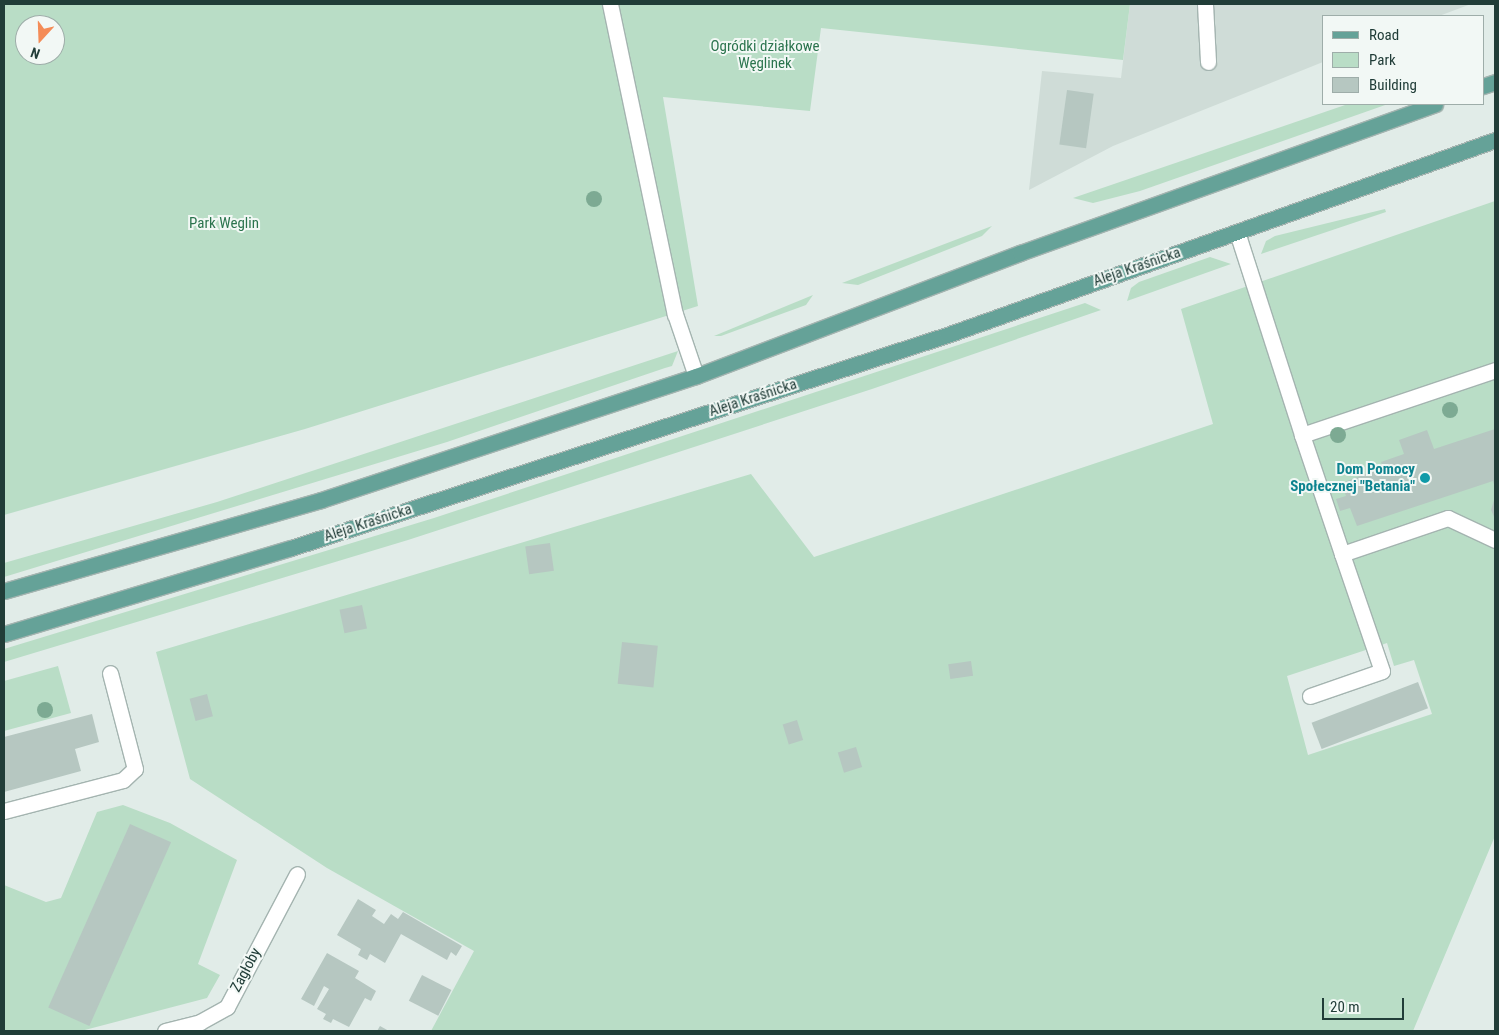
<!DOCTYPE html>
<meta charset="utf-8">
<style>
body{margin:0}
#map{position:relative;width:1499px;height:1035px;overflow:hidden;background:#e1ece8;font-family:"Roboto Condensed",sans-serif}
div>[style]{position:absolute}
.built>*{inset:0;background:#cfdcd7}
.green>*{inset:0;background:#b9ddc6}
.building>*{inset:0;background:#b6c7c1;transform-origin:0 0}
.roads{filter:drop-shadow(1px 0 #a4b4b0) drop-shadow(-1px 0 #a4b4b0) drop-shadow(0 1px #a4b4b0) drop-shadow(0 -1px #a4b4b0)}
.minor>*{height:15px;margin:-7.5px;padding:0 7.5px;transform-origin:7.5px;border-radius:7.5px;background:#fff}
.major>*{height:15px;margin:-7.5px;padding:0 7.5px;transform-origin:7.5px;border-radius:7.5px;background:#65a298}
.trees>*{width:16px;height:16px;margin:-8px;border-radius:50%;background:#7daa93}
.dots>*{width:14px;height:14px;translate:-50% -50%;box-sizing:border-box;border:2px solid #f2f8f5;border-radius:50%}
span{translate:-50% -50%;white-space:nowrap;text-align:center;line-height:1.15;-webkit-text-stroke:4px #f2f8f5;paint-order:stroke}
.park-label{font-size:15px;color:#2b744e}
.street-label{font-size:15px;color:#213d38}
.culture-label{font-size:15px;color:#0d838f;font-weight:700}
.right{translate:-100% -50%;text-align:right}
.frame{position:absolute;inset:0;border:5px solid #213d38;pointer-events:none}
.legend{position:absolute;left:1322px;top:15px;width:162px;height:90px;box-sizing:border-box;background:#f2f8f5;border:1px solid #9eada9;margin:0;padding:6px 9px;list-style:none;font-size:15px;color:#213d38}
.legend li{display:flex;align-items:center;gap:10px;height:25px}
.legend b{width:25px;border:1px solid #9eada9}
.north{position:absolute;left:15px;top:15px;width:50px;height:50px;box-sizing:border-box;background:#f2f8f5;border:1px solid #9eada9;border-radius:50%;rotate:200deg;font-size:14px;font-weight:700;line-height:20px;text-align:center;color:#213d38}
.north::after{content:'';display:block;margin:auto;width:18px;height:22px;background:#f48c57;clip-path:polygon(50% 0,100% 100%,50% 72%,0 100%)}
.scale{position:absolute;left:1322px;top:998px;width:82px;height:22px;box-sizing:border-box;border:2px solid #213d38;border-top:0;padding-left:6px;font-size:15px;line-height:18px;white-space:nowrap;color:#213d38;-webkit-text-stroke:4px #f2f8f5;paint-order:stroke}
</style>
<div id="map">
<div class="built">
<div style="clip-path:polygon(1130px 4px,1471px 4px,1439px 16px,1323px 16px,1323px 62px,1113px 146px,1029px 190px,1042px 71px,1121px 78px)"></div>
</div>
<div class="green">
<div style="clip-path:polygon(evenodd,4px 4px,1130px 4px,1123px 60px,821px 28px,810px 111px,663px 97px,698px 306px,305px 429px,4px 515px,4px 4px,25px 25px,55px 25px,55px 55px,25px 55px,25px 25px)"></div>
<div style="clip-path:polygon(1348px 104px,1388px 104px,1140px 191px,1093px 203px,1073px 198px)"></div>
<div style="clip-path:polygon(evenodd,1495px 201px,1495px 836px,1413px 1031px,431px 1031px,474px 951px,327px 868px,190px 779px,156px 652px,751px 474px,814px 557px,1213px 424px,1181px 309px,1495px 201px,1387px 643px,1394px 666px,1414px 660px,1432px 714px,1308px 755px,1287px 676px,1387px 643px)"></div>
<div style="clip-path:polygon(1385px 209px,1386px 212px,1261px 254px,1266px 241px,1275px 236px)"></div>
<div style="clip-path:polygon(992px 226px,982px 236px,858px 285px,842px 283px)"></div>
<div style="clip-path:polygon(1210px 257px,1231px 264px,1127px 301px,1131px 288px,1139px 282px)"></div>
<div style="clip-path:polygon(813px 295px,806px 305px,721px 336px,714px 336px)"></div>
<div style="clip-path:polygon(1085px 303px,1101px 310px,872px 389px,408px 540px,4px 662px,4px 649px,434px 518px)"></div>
<div style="clip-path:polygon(678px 351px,672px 366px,665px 368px,447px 442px,4px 577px,4px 563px,217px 502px)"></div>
<div style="clip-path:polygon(58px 666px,71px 713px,4px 731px,4px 681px)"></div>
<div style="clip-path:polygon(123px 805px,170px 823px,237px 860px,198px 964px,220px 975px,207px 998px,81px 1031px,4px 1031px,4px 885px,46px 902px,61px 898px,97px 812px)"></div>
</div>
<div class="building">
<div style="left:1067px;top:90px;width:27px;height:55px;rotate:8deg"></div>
<div style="clip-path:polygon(1495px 429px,1495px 488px,1493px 481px,1357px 526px,1350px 508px,1340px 511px,1336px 499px,1346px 496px,1342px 483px,1383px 467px,1381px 462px,1404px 454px,1399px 440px,1427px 430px,1434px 449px)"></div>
<div style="clip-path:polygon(1495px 497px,1495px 519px,1491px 510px)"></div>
<div style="left:550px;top:543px;width:28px;height:25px;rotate:82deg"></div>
<div style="left:362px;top:605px;width:24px;height:23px;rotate:78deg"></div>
<div style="left:622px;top:642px;width:36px;height:42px;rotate:6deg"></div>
<div style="left:971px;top:661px;width:15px;height:23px;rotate:82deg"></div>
<div style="left:1418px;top:682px;width:28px;height:114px;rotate:69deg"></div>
<div style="left:207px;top:694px;width:23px;height:18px;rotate:75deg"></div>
<div style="clip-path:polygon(92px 714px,99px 742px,75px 749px,81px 771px,4px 792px,4px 737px)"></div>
<div style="left:797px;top:720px;width:21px;height:15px;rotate:73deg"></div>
<div style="left:856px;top:747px;width:21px;height:19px;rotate:73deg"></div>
<div style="left:130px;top:824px;width:45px;height:201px;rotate:24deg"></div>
<div style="clip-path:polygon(358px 899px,376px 910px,372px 916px,384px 924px,391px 914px,398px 919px,403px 912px,462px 946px,456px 956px,451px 952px,447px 960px,401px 934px,385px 963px,370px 954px,367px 960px,358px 955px,361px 949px,337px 935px)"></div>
<div style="clip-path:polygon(327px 953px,359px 971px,355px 978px,376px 991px,371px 1001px,365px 998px,349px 1027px,333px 1019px,331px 1023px,323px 1019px,326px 1014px,317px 1009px,329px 989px,324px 986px,314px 1006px,301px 999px)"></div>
<div style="left:422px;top:975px;width:33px;height:29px;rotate:27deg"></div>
<div style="clip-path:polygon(380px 1026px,389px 1031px,377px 1031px)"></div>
</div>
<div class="roads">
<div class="minor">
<div style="left:610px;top:4px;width:317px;rotate:78.2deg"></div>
<div style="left:675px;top:314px;width:65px;rotate:71.3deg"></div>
<div style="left:1205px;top:4px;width:58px;rotate:87deg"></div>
<div style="left:1237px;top:232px;width:213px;rotate:72.2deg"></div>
<div style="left:1302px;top:435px;width:204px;rotate:-18.6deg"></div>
<div style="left:1302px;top:435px;width:126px;rotate:71.4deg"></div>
<div style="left:1342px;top:554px;width:112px;rotate:-18.8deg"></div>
<div style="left:1448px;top:518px;width:52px;rotate:25.1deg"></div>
<div style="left:1310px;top:696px;width:76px;rotate:-19.1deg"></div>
<div style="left:1382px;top:671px;width:124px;rotate:-108.9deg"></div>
<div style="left:4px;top:811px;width:123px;rotate:-14.6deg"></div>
<div style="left:123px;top:780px;width:16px;rotate:-43deg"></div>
<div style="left:135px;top:769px;width:99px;rotate:-104.6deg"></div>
<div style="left:165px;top:1031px;width:36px;rotate:-14deg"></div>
<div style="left:200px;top:1022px;width:31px;rotate:-29deg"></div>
<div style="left:227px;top:1007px;width:150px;rotate:-62.2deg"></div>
</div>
<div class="major">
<div style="left:1483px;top:86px;width:13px;rotate:-18deg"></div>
<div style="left:4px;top:591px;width:330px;rotate:-16deg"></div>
<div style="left:321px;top:500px;width:395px;rotate:-18.3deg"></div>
<div style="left:696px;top:376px;width:347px;rotate:-20.8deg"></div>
<div style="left:1020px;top:253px;width:441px;rotate:-19.7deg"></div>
<div style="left:4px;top:634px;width:300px;rotate:-16.7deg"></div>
<div style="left:291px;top:548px;width:690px;rotate:-17.99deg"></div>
<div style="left:947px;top:335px;width:582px;rotate:-19.59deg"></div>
</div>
</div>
<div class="trees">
<div style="left:594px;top:199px"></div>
<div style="left:1450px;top:410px"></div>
<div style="left:1338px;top:435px"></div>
<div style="left:45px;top:710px"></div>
</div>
<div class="dots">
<div style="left:1425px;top:478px;background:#0f9aa8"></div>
</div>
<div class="park-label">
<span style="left:765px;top:55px">Ogródki działkowe<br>Węglinek</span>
<span style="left:224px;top:224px">Park Weglin</span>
</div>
<div class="street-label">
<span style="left:1137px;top:267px;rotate:-19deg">Aleja Kraśnicka</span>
<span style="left:753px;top:398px;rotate:-18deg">Aleja Kraśnicka</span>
<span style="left:368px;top:523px;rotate:-18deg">Aleja Kraśnicka</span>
<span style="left:246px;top:970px;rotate:-62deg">Zagłoby</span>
</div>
<div class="culture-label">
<span class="right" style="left:1415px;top:478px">Dom Pomocy<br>Społecznej "Betania"</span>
</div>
<div class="frame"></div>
<ul class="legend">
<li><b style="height:6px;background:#65a298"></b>Road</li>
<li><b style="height:14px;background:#b9ddc6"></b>Park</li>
<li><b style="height:14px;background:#b6c7c1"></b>Building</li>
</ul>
<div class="north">N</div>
<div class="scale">20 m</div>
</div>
